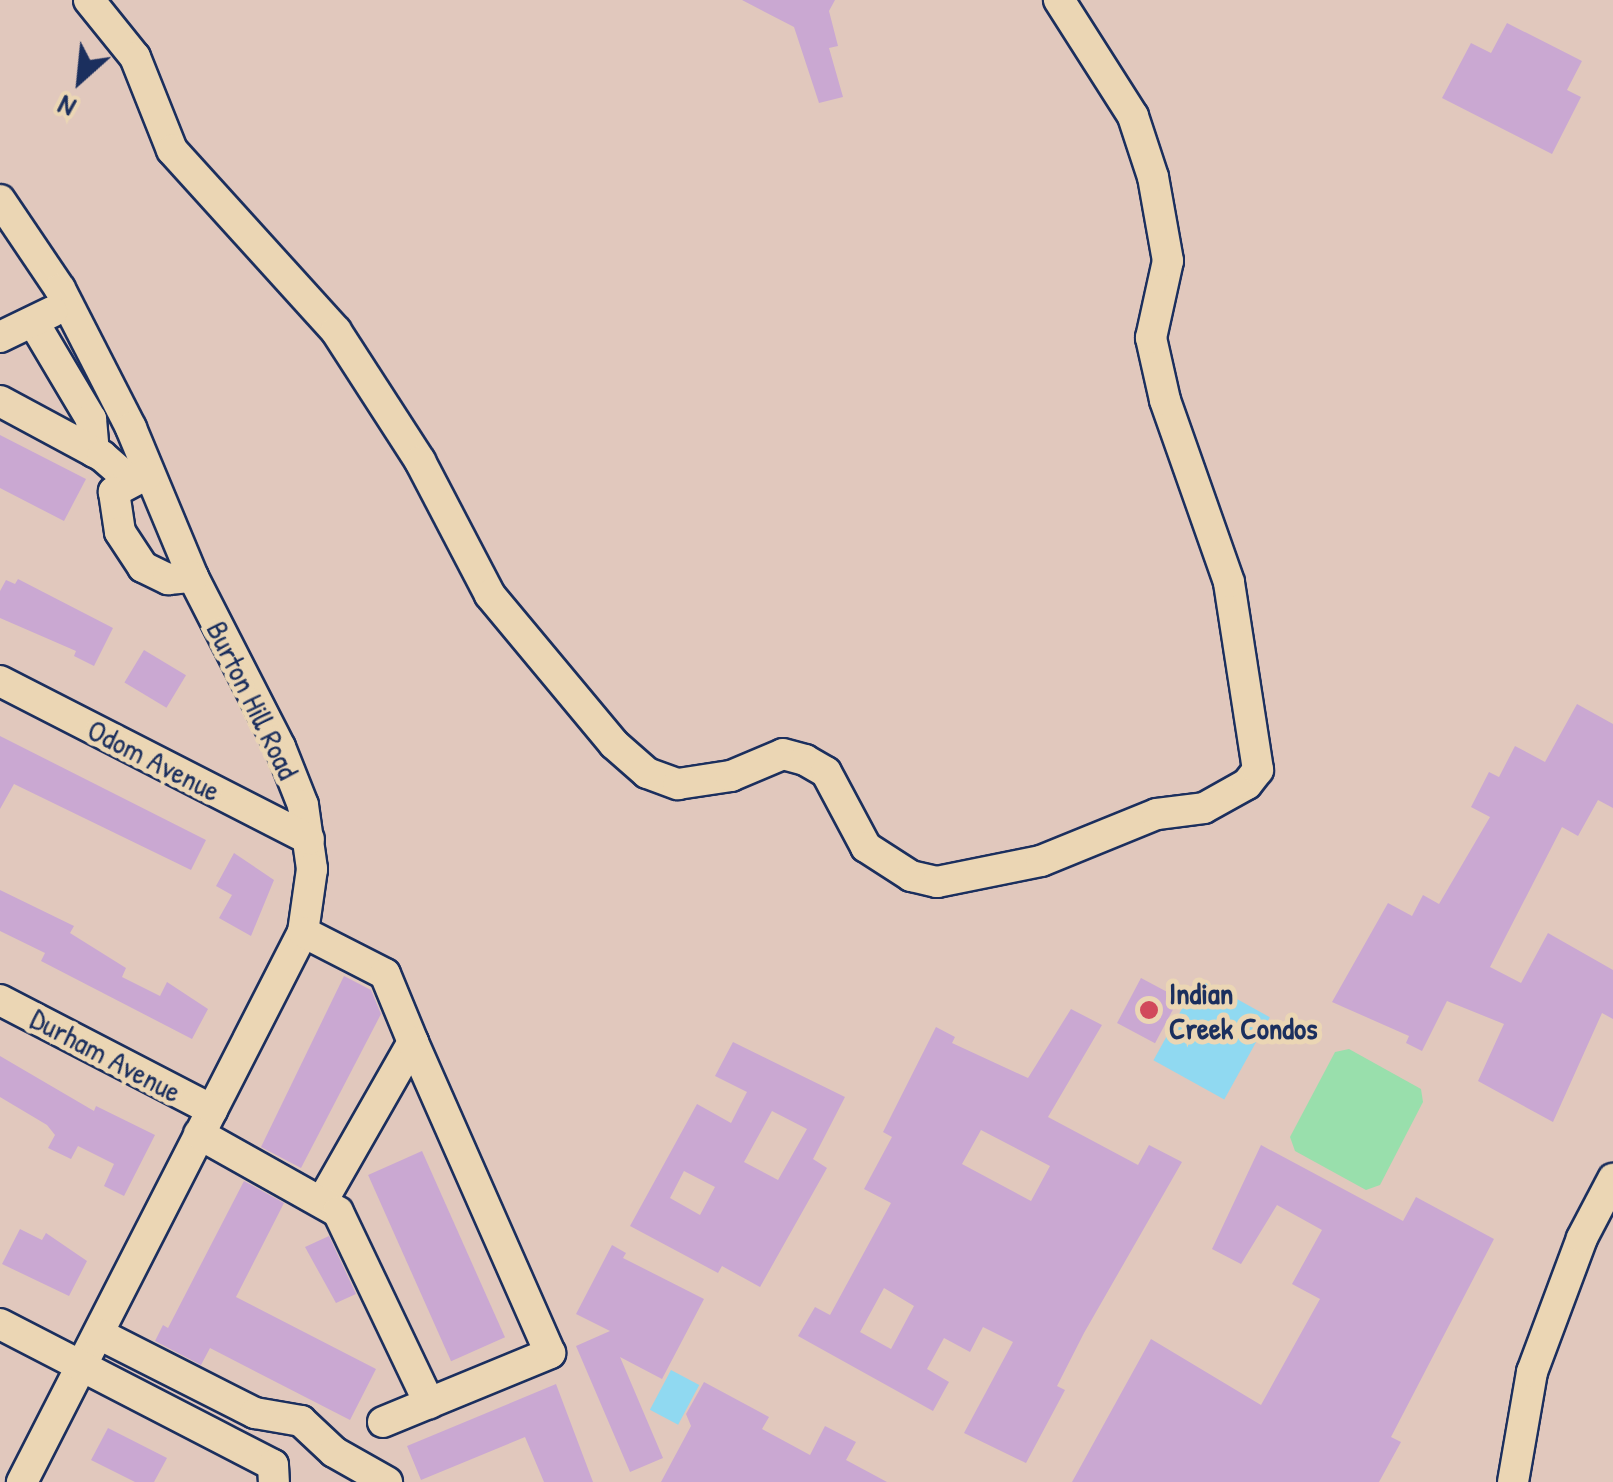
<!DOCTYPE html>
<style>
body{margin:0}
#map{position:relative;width:1613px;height:1482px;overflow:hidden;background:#e1c8bd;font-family:"Patrick Hand",sans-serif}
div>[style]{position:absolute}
.green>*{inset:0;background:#99dfac}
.water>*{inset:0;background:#90d9f1;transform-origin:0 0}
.building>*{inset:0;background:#caa8d2;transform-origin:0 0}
.roads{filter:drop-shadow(2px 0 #1b2f5e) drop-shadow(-2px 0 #1b2f5e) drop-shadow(0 2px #1b2f5e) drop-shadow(0 -2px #1b2f5e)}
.minor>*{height:30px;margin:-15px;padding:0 15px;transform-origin:15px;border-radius:15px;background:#ebd6b4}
.dots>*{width:28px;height:28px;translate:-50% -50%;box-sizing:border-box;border:5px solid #ebd6b4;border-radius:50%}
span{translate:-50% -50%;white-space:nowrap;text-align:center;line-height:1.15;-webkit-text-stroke:10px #ebd6b4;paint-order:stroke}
.street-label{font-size:30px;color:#1b2f5e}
.poi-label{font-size:30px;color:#1b2f5e;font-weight:700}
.left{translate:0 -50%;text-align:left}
.north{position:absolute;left:30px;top:30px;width:100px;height:100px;-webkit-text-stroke:8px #ebd6b4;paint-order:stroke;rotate:207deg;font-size:28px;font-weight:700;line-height:40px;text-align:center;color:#1b2f5e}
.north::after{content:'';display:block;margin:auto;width:35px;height:45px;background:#1b2f5e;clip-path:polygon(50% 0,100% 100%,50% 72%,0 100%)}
</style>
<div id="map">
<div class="green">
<div style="clip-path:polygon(1349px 1049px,1421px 1089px,1423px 1102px,1380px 1185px,1366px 1190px,1295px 1151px,1290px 1137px,1335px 1052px)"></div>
</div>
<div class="water">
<div style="left:1199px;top:978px;width:81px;height:94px;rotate:29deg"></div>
<div style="left:671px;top:1370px;width:32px;height:45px;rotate:28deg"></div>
</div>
<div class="building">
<div style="clip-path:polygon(742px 0,835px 0,829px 11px,838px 46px,829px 48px,843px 97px,819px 103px,794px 27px)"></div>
<div style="clip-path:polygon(1507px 23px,1582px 61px,1567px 90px,1581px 97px,1552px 154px,1442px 98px,1471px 43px,1491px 53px)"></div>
<div style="clip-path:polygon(0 435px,86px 479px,64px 521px,0 488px)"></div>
<div style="clip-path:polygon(18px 579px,113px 628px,94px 666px,74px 656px,76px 651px,0 618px,0 591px,6px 580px,15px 584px)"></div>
<div style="left:144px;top:650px;width:49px;height:38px;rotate:31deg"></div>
<div style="clip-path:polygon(1577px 704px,1613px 724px,1613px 808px,1598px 800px,1578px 836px,1562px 827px,1490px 967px,1521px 983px,1548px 933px,1613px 970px,1613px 1019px,1602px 1013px,1553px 1122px,1478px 1081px,1504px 1024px,1447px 1001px,1422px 1051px,1406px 1043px,1409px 1036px,1332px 1002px,1388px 903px,1412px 916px,1423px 895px,1439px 904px,1490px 817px,1471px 807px,1489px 772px,1499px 777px,1515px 746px,1545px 762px)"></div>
<div style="clip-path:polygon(0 736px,206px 840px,191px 870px,14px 784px,0 809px)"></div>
<div style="clip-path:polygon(234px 853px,274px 880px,251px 936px,219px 918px,232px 895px,216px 886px)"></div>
<div style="clip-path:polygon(0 890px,74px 926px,70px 933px,126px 968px,122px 977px,160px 996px,167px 982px,208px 1009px,192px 1039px,41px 961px,45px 953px,0 931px)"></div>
<div style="clip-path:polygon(344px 976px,371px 990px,381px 1014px,301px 1168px,261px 1147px)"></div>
<div style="left:1141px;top:978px;width:43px;height:51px;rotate:28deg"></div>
<div style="clip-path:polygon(evenodd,1071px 1009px,1102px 1025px,1048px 1117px,1138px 1165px,1149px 1145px,1182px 1162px,1084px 1333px,1057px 1386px,1065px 1390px,1026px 1463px,964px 1433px,1013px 1342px,983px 1327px,970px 1352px,944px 1338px,927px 1369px,949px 1382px,933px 1411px,798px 1336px,815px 1307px,830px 1315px,891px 1203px,864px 1189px,892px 1137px,883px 1132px,936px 1027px,955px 1037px,952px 1043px,1028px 1078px,1071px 1009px,981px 1130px,1050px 1166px,1031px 1201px,962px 1164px,981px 1130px,1071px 1009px,884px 1288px,914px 1306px,891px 1349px,860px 1332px,884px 1288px)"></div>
<div style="clip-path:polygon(evenodd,733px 1042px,845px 1097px,813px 1159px,827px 1168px,760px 1287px,722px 1266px,718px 1273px,630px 1226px,697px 1104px,731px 1123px,747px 1092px,715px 1076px,733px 1042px,772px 1111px,807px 1129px,778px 1180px,744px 1162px,772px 1111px,733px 1042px,684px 1171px,715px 1187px,700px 1215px,670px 1198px,684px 1171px)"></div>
<div style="clip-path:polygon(0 1056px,94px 1111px,96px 1106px,155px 1135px,124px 1196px,104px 1186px,114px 1164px,78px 1146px,71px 1159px,48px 1148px,55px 1135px,47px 1125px,0 1097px)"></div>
<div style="clip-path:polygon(1261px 1145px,1403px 1221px,1416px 1197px,1494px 1239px,1391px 1437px,1401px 1442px,1379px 1482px,1072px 1482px,1151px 1339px,1261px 1405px,1320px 1299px,1292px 1284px,1322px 1230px,1277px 1205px,1241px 1264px,1212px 1249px)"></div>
<div style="left:422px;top:1151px;width:204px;height:59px;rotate:66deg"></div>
<div style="clip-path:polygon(244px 1181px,284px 1203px,236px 1297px,376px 1369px,350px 1420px,210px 1348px,201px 1365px,155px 1341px,163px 1325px,168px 1328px)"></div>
<div style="clip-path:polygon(20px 1229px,42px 1240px,46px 1233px,87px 1261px,69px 1296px,2px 1264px)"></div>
<div style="clip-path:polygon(329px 1236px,356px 1294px,336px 1303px,305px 1247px)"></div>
<div style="clip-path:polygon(612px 1245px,626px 1253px,623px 1258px,704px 1299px,662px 1379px,620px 1357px,663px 1458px,630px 1472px,576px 1346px,610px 1331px,576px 1314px)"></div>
<div style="clip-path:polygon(704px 1382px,769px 1417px,762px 1429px,810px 1455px,825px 1426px,856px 1442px,846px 1460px,887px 1482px,661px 1482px,691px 1426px,686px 1414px)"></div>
<div style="clip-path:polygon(556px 1384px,593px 1482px,544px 1482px,525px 1437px,421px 1480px,407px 1446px)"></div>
<div style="clip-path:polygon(108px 1428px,167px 1458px,154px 1482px,135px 1482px,91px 1460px)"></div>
</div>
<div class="roads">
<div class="minor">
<div style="left:89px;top:0;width:73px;rotate:51.1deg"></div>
<div style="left:135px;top:57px;width:100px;rotate:68.3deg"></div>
<div style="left:172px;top:150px;width:244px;rotate:47.8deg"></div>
<div style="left:336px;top:331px;width:155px;rotate:57.1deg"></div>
<div style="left:420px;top:461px;width:151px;rotate:62.4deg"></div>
<div style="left:490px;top:595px;width:194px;rotate:50.2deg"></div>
<div style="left:614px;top:744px;width:44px;rotate:41.3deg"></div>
<div style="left:647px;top:773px;width:33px;rotate:20deg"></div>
<div style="left:678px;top:784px;width:54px;rotate:-8.6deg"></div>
<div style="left:731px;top:776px;width:56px;rotate:-22.9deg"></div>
<div style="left:783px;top:754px;width:23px;rotate:15deg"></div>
<div style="left:805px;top:760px;width:24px;rotate:30deg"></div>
<div style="left:826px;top:772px;width:85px;rotate:61.9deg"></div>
<div style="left:866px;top:847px;width:54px;rotate:32.8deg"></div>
<div style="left:911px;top:876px;width:27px;rotate:13deg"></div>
<div style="left:937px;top:882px;width:106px;rotate:-11.4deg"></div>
<div style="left:1041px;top:861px;width:125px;rotate:-22.1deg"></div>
<div style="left:1157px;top:814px;width:47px;rotate:-7.3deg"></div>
<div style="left:1204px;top:808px;width:49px;rotate:-29.2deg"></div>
<div style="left:1247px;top:784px;width:18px;rotate:-52deg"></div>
<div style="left:1258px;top:770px;width:190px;rotate:-98.8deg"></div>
<div style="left:1229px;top:582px;width:193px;rotate:-109.4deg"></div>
<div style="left:1165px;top:400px;width:64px;rotate:-102.7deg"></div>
<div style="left:1151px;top:338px;width:79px;rotate:-77.6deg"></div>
<div style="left:1168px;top:261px;width:85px;rotate:-100.1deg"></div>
<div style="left:1153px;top:177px;width:64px;rotate:-108.2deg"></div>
<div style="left:1133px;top:116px;width:138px;rotate:-122.5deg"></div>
<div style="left:0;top:200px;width:107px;rotate:56deg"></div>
<div style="left:60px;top:289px;width:156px;rotate:62.9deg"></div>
<div style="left:131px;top:428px;width:161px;rotate:67.4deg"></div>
<div style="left:193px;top:577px;width:191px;rotate:62.9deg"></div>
<div style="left:280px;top:747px;width:62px;rotate:68.4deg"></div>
<div style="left:303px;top:805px;width:65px;rotate:82deg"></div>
<div style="left:312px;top:869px;width:64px;rotate:98.1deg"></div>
<div style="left:303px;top:932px;width:618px;rotate:117.06deg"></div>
<div style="left:34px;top:323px;width:112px;rotate:59.3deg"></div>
<div style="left:91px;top:419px;width:33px;rotate:85deg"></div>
<div style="left:0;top:337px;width:58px;rotate:-25.7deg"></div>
<div style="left:0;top:401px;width:116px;rotate:28.3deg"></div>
<div style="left:102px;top:456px;width:35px;rotate:41deg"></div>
<div style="left:149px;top:473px;width:40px;rotate:152deg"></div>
<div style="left:114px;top:492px;width:40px;rotate:81.5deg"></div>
<div style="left:120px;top:532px;width:42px;rotate:56.7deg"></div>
<div style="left:143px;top:567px;width:28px;rotate:26deg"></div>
<div style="left:168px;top:579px;width:25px;rotate:-5deg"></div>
<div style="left:0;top:681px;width:347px;rotate:27.1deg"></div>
<div style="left:303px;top:932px;width:92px;rotate:27.1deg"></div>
<div style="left:385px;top:974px;width:74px;rotate:67.6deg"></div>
<div style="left:413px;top:1042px;width:182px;rotate:119.7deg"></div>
<div style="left:0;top:1000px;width:239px;rotate:27.4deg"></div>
<div style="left:199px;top:1134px;width:159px;rotate:29.3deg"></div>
<div style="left:338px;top:1212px;width:212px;rotate:64.5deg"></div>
<div style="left:0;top:1324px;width:307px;rotate:27.3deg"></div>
<div style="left:273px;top:1465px;width:17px;rotate:87deg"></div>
<div style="left:99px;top:1334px;width:175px;rotate:26.9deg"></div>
<div style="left:255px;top:1413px;width:47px;rotate:9.9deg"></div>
<div style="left:301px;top:1421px;width:45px;rotate:43.2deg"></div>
<div style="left:334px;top:1452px;width:61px;rotate:29.5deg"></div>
<div style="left:383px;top:1422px;width:181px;rotate:-22.4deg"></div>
<div style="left:550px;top:1353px;width:340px;rotate:-113.8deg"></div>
<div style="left:1513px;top:1482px;width:112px;rotate:-80.2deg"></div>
<div style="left:1532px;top:1372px;width:143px;rotate:-69.5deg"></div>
<div style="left:1582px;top:1238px;width:67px;rotate:-62.3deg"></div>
</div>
</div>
<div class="dots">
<div style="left:1149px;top:1010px;background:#d1495b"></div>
</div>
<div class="street-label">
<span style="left:253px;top:700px;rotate:64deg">Burton Hill Road</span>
<span style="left:154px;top:760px;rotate:27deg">Odom Avenue</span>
<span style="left:106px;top:1055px;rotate:28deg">Durham Avenue</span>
</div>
<div class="poi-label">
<span class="left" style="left:1169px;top:1010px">Indian<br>Creek Condos</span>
</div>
<div class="north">N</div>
</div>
